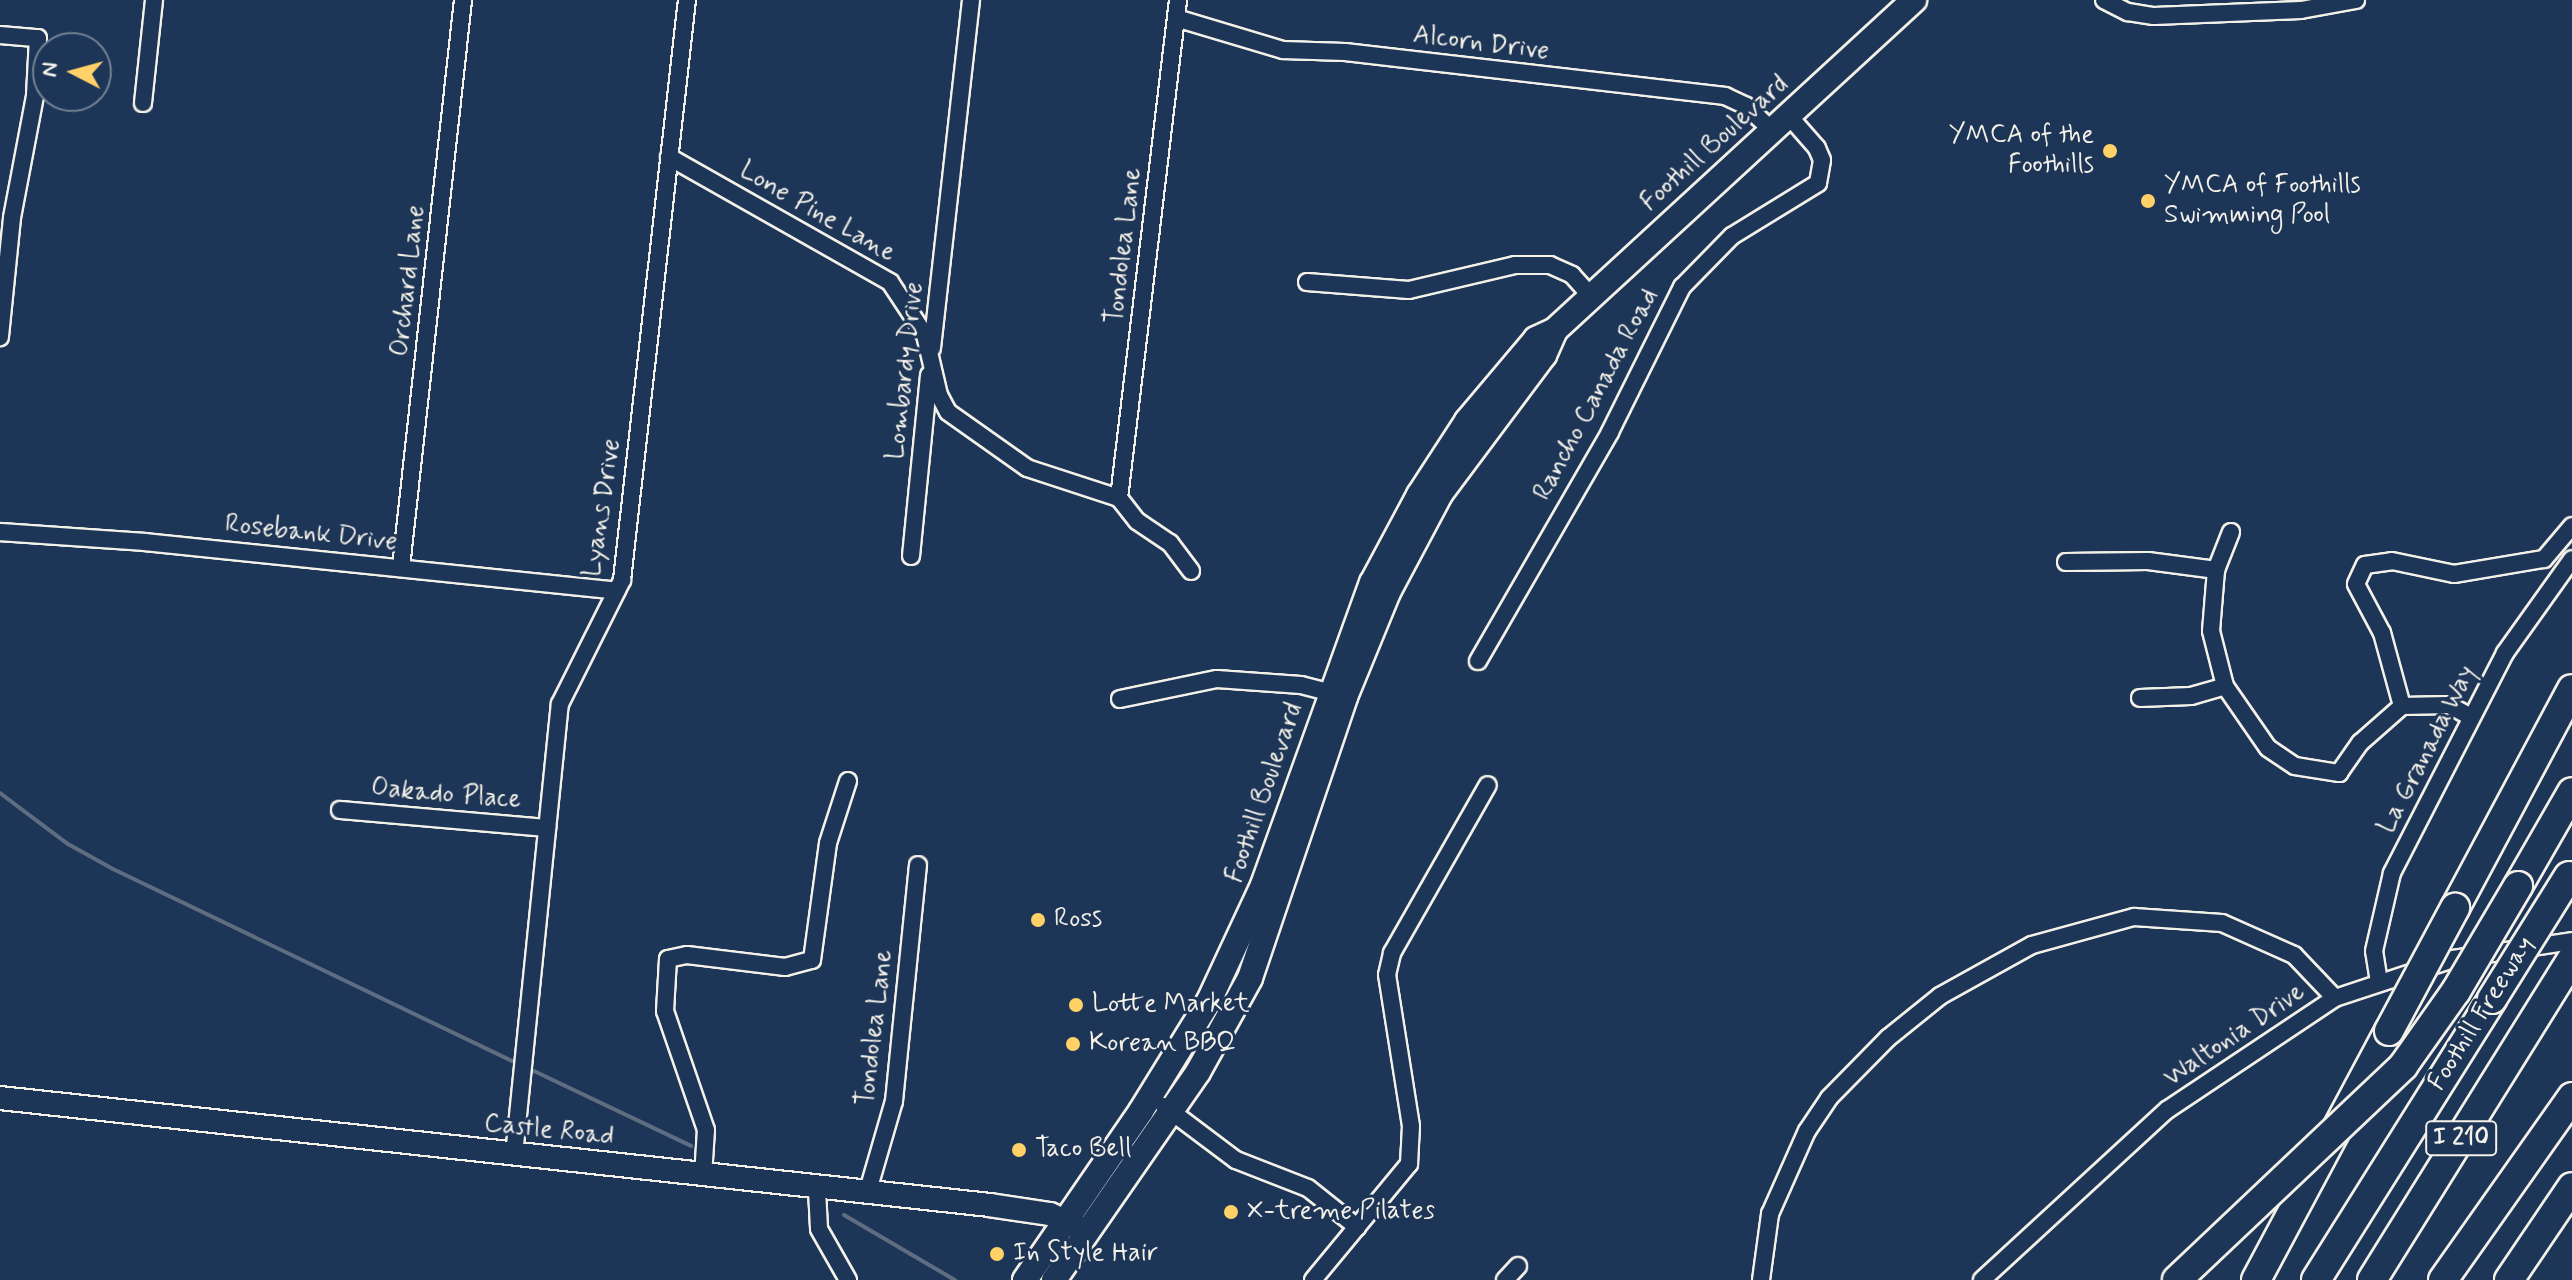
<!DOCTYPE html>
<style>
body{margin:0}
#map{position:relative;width:2572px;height:1280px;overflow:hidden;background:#1d3557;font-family:Mynerve,sans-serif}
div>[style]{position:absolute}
.stream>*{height:4px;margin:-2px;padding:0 2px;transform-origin:2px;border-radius:2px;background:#5e6d82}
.roads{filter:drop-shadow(2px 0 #f4f1e8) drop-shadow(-2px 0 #f4f1e8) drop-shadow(0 2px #f4f1e8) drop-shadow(0 -2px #f4f1e8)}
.street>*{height:16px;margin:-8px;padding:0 8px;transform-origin:8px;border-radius:8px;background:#1d3557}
.secondary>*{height:22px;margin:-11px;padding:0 11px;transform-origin:11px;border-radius:11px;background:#1d3557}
.primary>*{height:24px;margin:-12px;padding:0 12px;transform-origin:12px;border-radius:12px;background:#1d3557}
.highway>*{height:28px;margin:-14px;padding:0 14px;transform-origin:14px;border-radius:14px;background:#1d3557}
.bridges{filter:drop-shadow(2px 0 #f4f1e8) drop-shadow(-2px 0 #f4f1e8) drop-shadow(0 2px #f4f1e8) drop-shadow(0 -2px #f4f1e8)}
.highway-bridge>*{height:28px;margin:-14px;padding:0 14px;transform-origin:14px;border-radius:14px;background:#1d3557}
.dots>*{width:22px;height:22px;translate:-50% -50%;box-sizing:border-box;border:4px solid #1d3557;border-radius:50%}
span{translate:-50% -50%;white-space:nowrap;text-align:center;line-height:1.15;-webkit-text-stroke:6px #1d3557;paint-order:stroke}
.shield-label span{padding:2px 6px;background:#1d3557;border:2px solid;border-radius:6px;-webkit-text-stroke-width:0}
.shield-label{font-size:24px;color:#f4f1e8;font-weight:700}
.street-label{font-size:26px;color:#f4f1e8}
.poi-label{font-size:26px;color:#f4f1e8}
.right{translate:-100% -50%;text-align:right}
.left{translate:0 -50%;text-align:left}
.north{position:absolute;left:32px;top:32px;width:80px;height:80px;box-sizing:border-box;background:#1d3557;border:2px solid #738091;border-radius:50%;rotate:276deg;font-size:22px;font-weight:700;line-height:32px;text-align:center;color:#f4f1e8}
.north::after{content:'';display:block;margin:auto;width:28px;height:36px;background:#ffd166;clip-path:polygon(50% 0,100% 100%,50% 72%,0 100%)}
</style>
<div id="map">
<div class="stream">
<div style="left:0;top:793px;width:85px;rotate:36.9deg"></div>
<div style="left:68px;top:844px;width:51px;rotate:29.1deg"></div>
<div style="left:113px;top:869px;width:443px;rotate:25.7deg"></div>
<div style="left:534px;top:1071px;width:174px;rotate:25.5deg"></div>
<div style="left:844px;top:1215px;width:129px;rotate:30.4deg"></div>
</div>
<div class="roads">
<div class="street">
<div style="left:2104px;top:0;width:27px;rotate:27deg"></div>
<div style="left:2128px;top:12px;width:26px;rotate:9deg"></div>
<div style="left:2154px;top:16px;width:147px;rotate:-2.3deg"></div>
<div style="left:2301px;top:10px;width:56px;rotate:-10.3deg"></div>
<div style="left:1176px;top:18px;width:112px;rotate:16.7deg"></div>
<div style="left:1283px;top:50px;width:62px;rotate:1.8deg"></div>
<div style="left:1345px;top:52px;width:383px;rotate:6.6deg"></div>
<div style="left:1725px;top:96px;width:23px;rotate:25deg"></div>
<div style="left:1746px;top:106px;width:37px;rotate:43deg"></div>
<div style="left:0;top:35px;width:38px;rotate:5deg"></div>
<div style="left:38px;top:38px;width:58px;rotate:93deg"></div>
<div style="left:35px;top:96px;width:124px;rotate:100.7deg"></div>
<div style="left:12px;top:218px;width:120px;rotate:95.8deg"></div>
<div style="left:143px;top:103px;width:104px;rotate:-83.9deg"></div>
<div style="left:669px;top:157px;width:254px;rotate:29.5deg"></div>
<div style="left:890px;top:282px;width:64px;rotate:56.6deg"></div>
<div style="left:925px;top:335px;width:62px;rotate:76.9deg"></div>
<div style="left:939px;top:395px;width:19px;rotate:62deg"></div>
<div style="left:948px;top:412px;width:97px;rotate:35.3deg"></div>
<div style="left:1027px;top:468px;width:97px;rotate:18.1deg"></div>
<div style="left:1119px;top:498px;width:29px;rotate:52deg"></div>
<div style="left:1137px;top:521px;width:40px;rotate:34deg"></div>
<div style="left:1170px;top:543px;width:35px;rotate:53deg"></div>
<div style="left:1307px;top:282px;width:102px;rotate:4.5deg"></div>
<div style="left:1409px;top:290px;width:109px;rotate:-13.3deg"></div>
<div style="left:1515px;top:265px;width:35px"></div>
<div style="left:1550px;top:265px;width:24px;rotate:24deg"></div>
<div style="left:1572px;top:275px;width:28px;rotate:48deg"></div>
<div style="left:932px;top:348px;width:350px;rotate:-83.6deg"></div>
<div style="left:1119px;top:498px;width:501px;rotate:-83.24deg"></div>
<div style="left:0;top:532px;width:145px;rotate:3.9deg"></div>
<div style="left:145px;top:542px;width:474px;rotate:5.9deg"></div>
<div style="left:2231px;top:532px;width:41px;rotate:111.5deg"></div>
<div style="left:2216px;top:570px;width:61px;rotate:94.7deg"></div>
<div style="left:2211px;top:631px;width:57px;rotate:75.7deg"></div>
<div style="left:2225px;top:686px;width:75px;rotate:55.3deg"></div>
<div style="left:2268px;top:748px;width:32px;rotate:34deg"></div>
<div style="left:2295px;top:766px;width:45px;rotate:9deg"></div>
<div style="left:2339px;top:773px;width:37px;rotate:-55deg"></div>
<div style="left:2360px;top:743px;width:56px;rotate:-41.4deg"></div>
<div style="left:911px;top:556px;width:182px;rotate:-84.3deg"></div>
<div style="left:2066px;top:562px;width:82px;rotate:-0.7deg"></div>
<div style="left:2148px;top:561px;width:69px;rotate:7.5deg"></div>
<div style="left:401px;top:567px;width:570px;rotate:-83.76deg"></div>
<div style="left:1478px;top:661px;width:264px;rotate:-60deg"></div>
<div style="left:1610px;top:432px;width:162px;rotate:-63.6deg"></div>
<div style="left:1682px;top:287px;width:71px;rotate:-45.6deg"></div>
<div style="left:1732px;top:236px;width:101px;rotate:-31.6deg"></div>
<div style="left:1818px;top:183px;width:23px;rotate:-80deg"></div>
<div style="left:1822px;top:160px;width:13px;rotate:-113deg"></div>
<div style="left:1817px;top:148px;width:43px;rotate:-131.2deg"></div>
<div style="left:2140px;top:698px;width:51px;rotate:-2.2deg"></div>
<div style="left:2191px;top:696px;width:35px;rotate:-16deg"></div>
<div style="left:1120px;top:699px;width:99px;rotate:-11.7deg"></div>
<div style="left:1217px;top:679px;width:84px;rotate:4.1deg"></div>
<div style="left:1301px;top:685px;width:40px;rotate:14.4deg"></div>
<div style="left:2402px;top:706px;width:76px;rotate:-105.3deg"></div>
<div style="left:2382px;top:633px;width:55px;rotate:-118deg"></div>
<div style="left:2356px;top:584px;width:21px;rotate:-65deg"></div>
<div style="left:2365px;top:565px;width:27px;rotate:-8deg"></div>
<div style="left:2392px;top:561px;width:63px;rotate:11.8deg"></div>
<div style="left:2454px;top:574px;width:91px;rotate:-9.5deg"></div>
<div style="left:2544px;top:559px;width:43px;rotate:-49.7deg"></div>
<div style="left:2402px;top:706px;width:47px;rotate:-1.2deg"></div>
<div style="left:2449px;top:705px;width:25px;rotate:29deg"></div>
<div style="left:340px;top:810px;width:208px;rotate:5deg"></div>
<div style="left:2379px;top:982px;width:31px;rotate:-99deg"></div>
<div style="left:2374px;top:951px;width:80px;rotate:-77deg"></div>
<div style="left:2392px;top:873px;width:247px;rotate:-62.8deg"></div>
<div style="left:2505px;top:653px;width:115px;rotate:-54.5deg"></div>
<div style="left:1164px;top:1106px;width:90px;rotate:36.9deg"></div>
<div style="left:1236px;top:1160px;width:77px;rotate:21.3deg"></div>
<div style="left:1308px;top:1188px;width:63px;rotate:38.5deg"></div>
<div style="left:514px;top:1155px;width:453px;rotate:-84.2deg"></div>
<div style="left:560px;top:704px;width:139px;rotate:-63.4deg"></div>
<div style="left:622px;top:580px;width:584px;rotate:-83.61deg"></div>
<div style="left:703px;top:1176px;width:46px;rotate:-86.3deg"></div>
<div style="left:706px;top:1130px;width:126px;rotate:-109deg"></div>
<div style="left:665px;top:1011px;width:52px;rotate:-86.7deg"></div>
<div style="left:668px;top:959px;width:19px;rotate:-12deg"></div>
<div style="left:687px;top:955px;width:99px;rotate:7deg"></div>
<div style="left:785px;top:967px;width:28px;rotate:-15deg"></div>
<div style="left:812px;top:960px;width:118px;rotate:-82.2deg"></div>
<div style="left:828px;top:843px;width:65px;rotate:-72.1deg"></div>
<div style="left:817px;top:1190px;width:39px;rotate:87deg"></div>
<div style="left:819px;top:1229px;width:59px;rotate:60.4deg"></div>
<div style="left:867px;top:1194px;width:97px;rotate:-73.8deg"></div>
<div style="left:894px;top:1101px;width:237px;rotate:-84.2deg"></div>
<div style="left:1313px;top:1280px;width:151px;rotate:-50.4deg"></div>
<div style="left:1409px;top:1164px;width:38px;rotate:-87deg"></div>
<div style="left:1411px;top:1126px;width:153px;rotate:-99deg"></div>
<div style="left:1387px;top:975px;width:23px;rotate:-77deg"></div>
<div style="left:1392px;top:953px;width:193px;rotate:-60.3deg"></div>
<div style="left:1505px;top:1280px;width:19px;rotate:-47deg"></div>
<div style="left:1761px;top:1280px;width:67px;rotate:-82.2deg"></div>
<div style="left:1770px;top:1214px;width:91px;rotate:-66deg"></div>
<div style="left:1807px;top:1131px;width:40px;rotate:-56deg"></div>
<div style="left:1829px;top:1098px;width:84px;rotate:-45.5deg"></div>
<div style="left:1888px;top:1038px;width:67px;rotate:-38.9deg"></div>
<div style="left:1940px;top:996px;width:105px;rotate:-29deg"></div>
<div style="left:2032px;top:945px;width:106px;rotate:-15.4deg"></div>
<div style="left:2134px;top:917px;width:88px;rotate:3.9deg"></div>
<div style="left:2222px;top:923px;width:79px;rotate:24deg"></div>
<div style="left:2294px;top:955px;width:59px;rotate:46.4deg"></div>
<div style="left:1982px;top:1280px;width:251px;rotate:-42.6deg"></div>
<div style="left:2167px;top:1110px;width:202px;rotate:-33.7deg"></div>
<div style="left:2335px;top:998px;width:124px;rotate:-18.3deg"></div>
<div style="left:2453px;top:959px;width:120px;rotate:-8.6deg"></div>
</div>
<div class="secondary">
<div style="left:0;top:1098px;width:995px;rotate:6.17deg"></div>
<div style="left:989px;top:1205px;width:62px;rotate:8.4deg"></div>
<div style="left:1050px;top:1214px;width:33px;rotate:25deg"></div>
</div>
<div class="primary">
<div style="left:1025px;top:1280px;width:205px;rotate:-55.5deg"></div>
<div style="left:1141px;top:1111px;width:129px;rotate:-58.3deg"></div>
<div style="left:1209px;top:1001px;width:128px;rotate:-65deg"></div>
<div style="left:1263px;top:885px;width:321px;rotate:-70.2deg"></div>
<div style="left:1372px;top:583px;width:100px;rotate:-61.9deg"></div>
<div style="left:1419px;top:495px;width:88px;rotate:-57deg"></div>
<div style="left:1467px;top:421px;width:107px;rotate:-49.9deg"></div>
<div style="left:1536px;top:339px;width:21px;rotate:-25deg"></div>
<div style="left:1555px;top:330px;width:488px;rotate:-42.6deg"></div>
<div style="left:1054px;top:1280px;width:253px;rotate:-55.3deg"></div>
<div style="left:1198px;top:1072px;width:107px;rotate:-61deg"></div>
<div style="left:1250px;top:978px;width:297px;rotate:-71.3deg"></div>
<div style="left:1345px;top:697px;width:113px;rotate:-67.7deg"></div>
<div style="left:1388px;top:592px;width:111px;rotate:-62deg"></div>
<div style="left:1440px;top:494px;width:174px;rotate:-53.2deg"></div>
<div style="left:1544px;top:355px;width:27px;rotate:-66deg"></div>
</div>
<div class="highway">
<div style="left:2518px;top:886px;width:108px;rotate:-60.1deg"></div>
<div style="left:2455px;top:908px;width:248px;rotate:-61.9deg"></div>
<div style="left:2256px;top:1280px;width:282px;rotate:-61.9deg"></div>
<div style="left:2316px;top:1280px;width:332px;rotate:-57.9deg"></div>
<div style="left:2372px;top:1280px;width:378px;rotate:-58.1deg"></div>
<div style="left:2443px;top:1280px;width:224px;rotate:-54.8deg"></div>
<div style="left:2509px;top:1280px;width:112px;rotate:-55.9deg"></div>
</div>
</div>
<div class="bridges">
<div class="highway-bridge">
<div style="left:2492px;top:999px;width:145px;rotate:-58deg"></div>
<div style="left:2389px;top:1031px;width:140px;rotate:-61.8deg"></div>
<div style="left:2177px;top:1280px;width:311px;rotate:-43.4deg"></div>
<div style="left:2403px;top:1066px;width:92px;rotate:-54.8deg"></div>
<div style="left:2456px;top:991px;width:122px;rotate:-59.4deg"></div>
</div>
</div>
<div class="dots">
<div style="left:2110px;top:151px;background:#ffd166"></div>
<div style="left:2148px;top:201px;background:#ffd166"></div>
<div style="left:1038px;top:920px;background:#ffd166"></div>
<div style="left:1076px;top:1005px;background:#ffd166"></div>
<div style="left:1073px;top:1044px;background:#ffd166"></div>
<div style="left:1019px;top:1150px;background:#ffd166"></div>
<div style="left:1231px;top:1212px;background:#ffd166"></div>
<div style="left:997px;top:1254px;background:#ffd166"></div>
</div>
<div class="shield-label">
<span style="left:2461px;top:1138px">I 210</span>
</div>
<div class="street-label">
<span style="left:1481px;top:44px;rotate:7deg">Alcorn Drive</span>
<span style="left:1715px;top:144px;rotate:-42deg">Foothill Boulevard</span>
<span style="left:817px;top:213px;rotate:30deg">Lone Pine Lane</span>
<span style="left:1125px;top:246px;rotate:-83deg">Tondolea Lane</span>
<span style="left:409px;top:281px;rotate:-84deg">Orchard Lane</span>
<span style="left:906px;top:371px;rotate:-84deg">Lombardy Drive</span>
<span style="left:1597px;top:395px;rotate:-62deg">Rancho Canada Road</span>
<span style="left:603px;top:508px;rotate:-82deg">Lyans Drive</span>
<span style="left:311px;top:534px;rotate:6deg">Rosebank Drive</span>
<span style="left:2428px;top:750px;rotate:-63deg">La Granada Way</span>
<span style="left:1265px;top:793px;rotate:-71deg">Foothill Boulevard</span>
<span style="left:446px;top:795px;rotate:5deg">Oakado Place</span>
<span style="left:2482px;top:1014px;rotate:-58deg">Foothill Freeway</span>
<span style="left:876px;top:1028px;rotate:-83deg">Tondolea Lane</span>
<span style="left:2235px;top:1036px;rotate:-34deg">Waltonia Drive</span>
<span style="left:549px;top:1131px;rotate:6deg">Castle Road</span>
</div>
<div class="poi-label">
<span class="right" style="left:2094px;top:151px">YMCA of the<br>Foothills</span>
<span class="left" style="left:2164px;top:201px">YMCA of Foothills<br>Swimming Pool</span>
<span class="left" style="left:1054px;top:920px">Ross</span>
<span class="left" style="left:1092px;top:1005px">Lotte Market</span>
<span class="left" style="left:1089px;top:1044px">Korean BBQ</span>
<span class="left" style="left:1035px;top:1150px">Taco Bell</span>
<span class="left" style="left:1247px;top:1212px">X-treme Pilates</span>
<span class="left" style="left:1013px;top:1254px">In Style Hair</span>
</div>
<div class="north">N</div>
</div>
